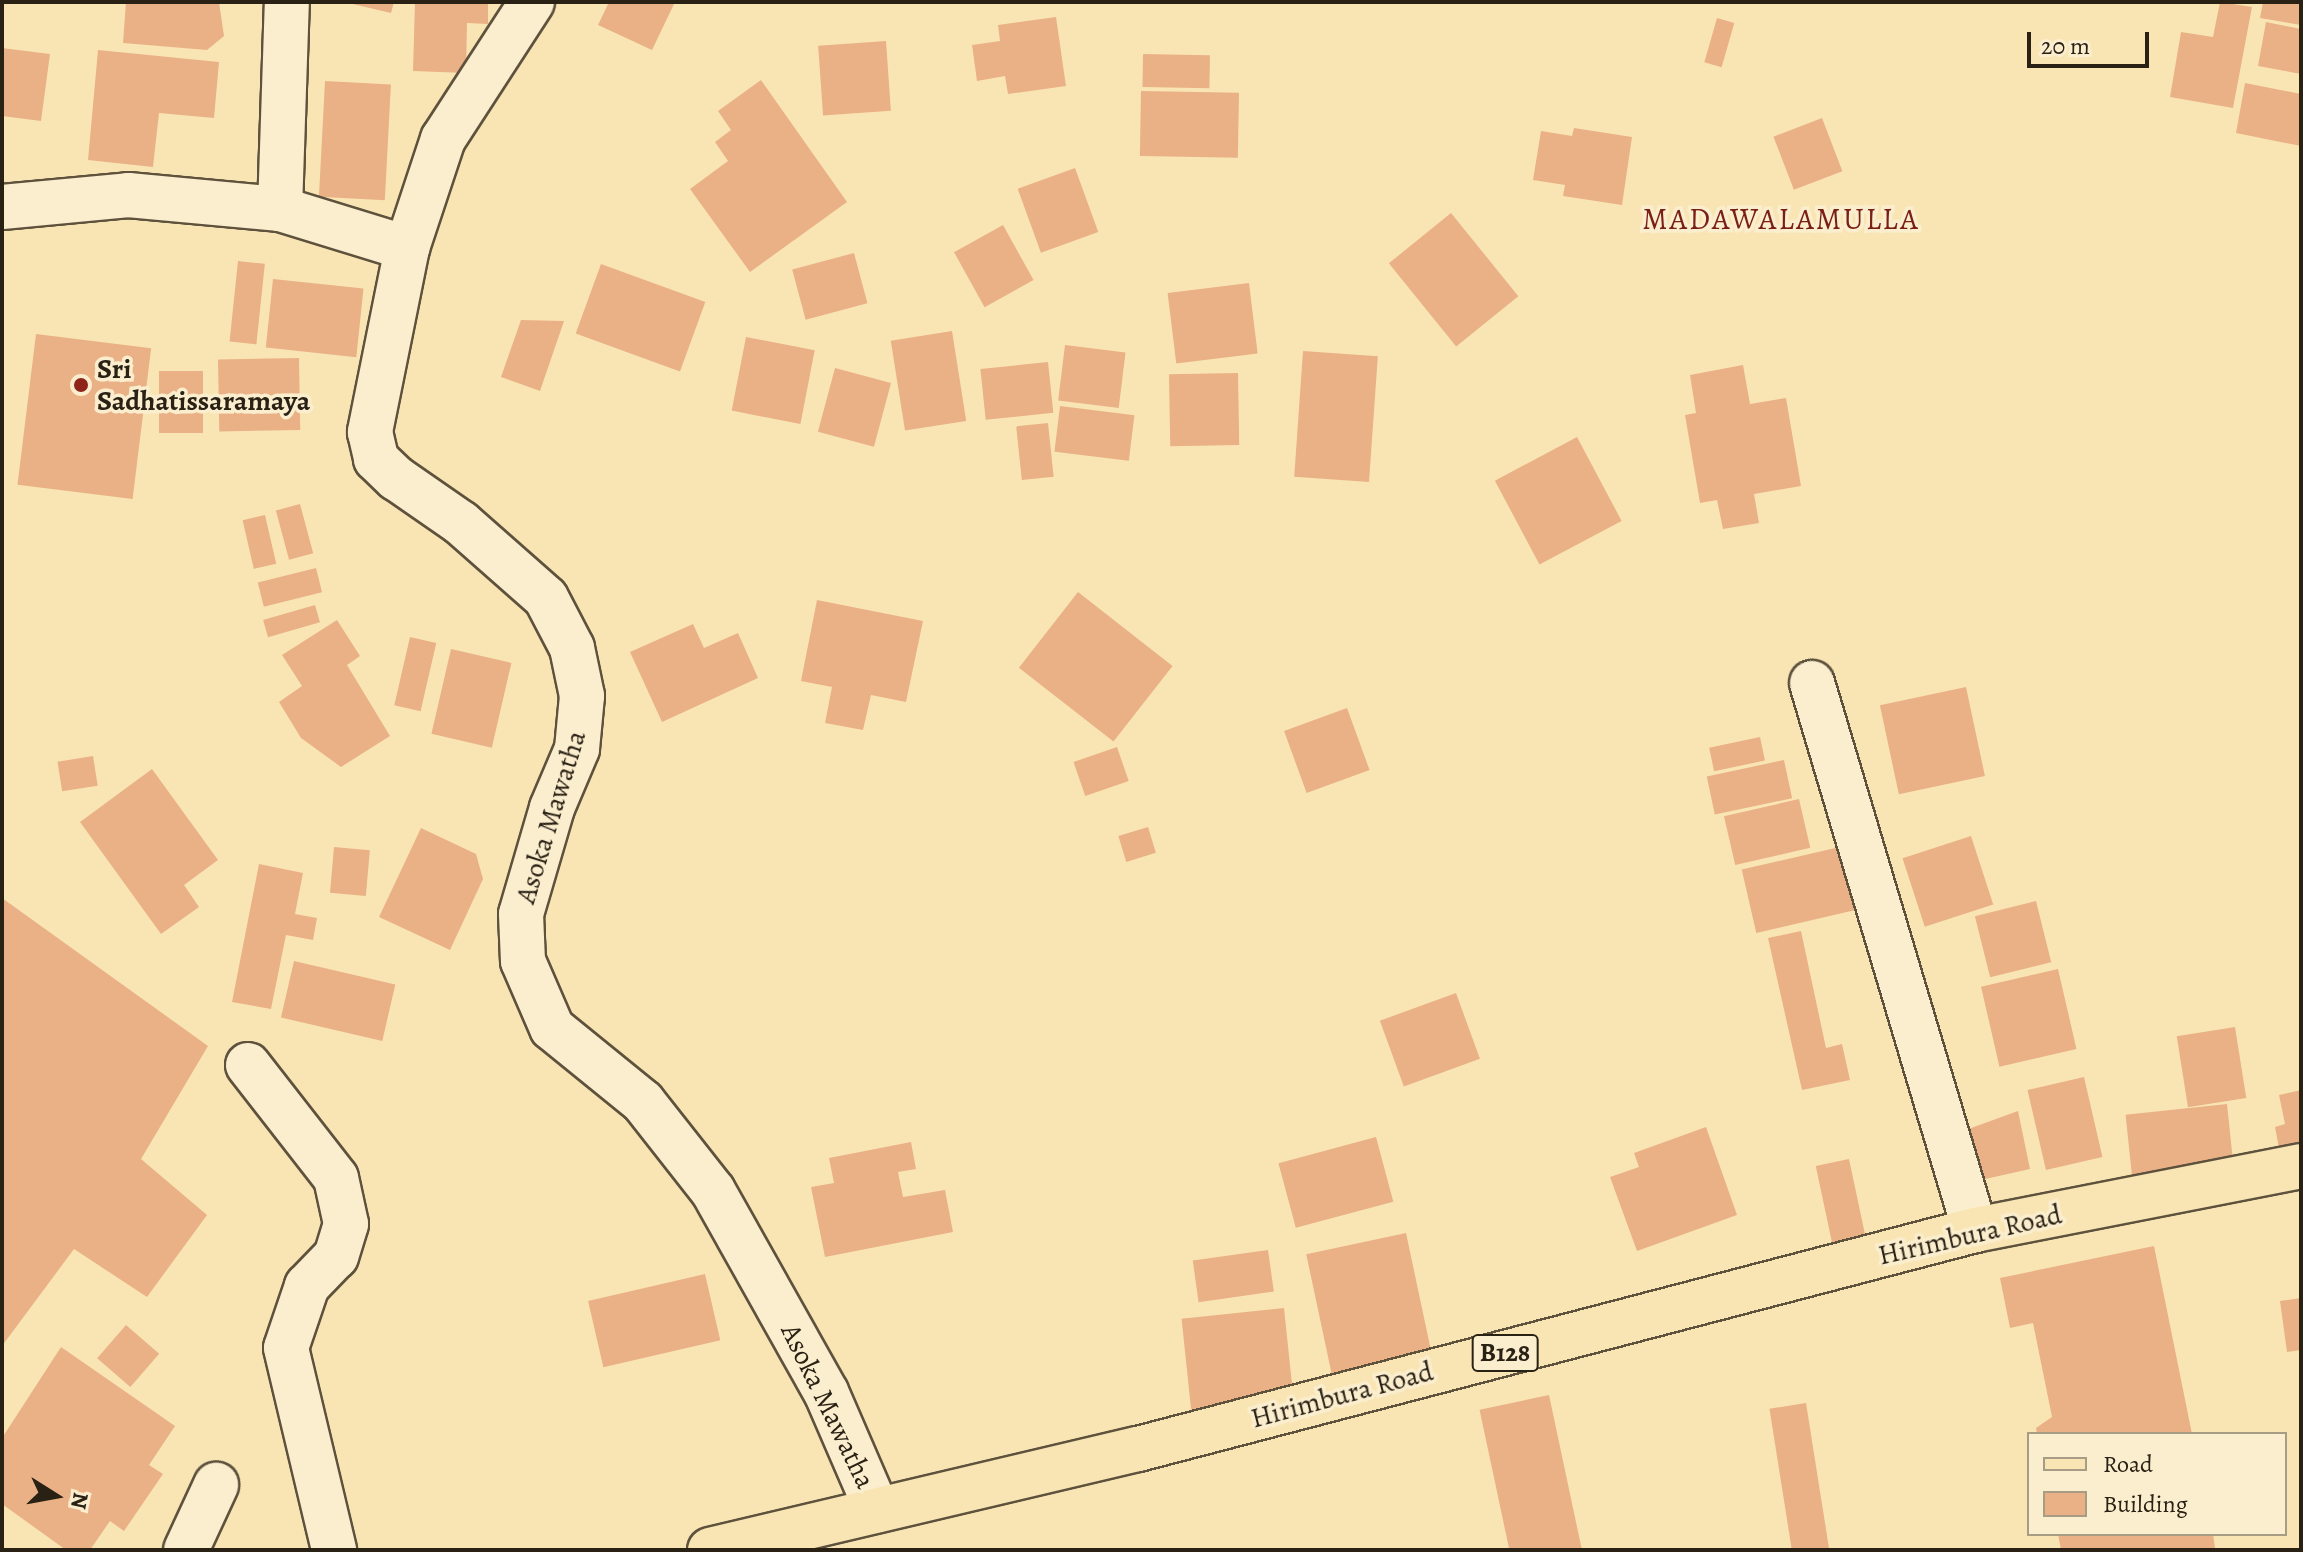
<!DOCTYPE html>
<style>
body{margin:0}
#map{position:relative;width:2303px;height:1552px;overflow:hidden;background:#f9e5b4;font-family:Alegreya,serif}
div>[style]{position:absolute}
.building>*{inset:0;background:#eab186;transform-origin:0 0}
.roads{filter:drop-shadow(2px 0 #5e523d) drop-shadow(-2px 0 #5e523d) drop-shadow(0 2px #5e523d) drop-shadow(0 -2px #5e523d)}
.minor>*{height:44px;margin:-22px;padding:0 22px;transform-origin:22px;border-radius:22px;background:#fbeece}
.major>*{height:44px;margin:-22px;padding:0 22px;transform-origin:22px;border-radius:22px;background:#f9e5b4}
.dots>*{width:22px;height:22px;translate:-50% -50%;box-sizing:border-box;border:4px solid #fbeece;border-radius:50%}
span{translate:-50% -50%;white-space:nowrap;text-align:center;line-height:1.15;-webkit-text-stroke:7px #fbeece;paint-order:stroke}
.shield-label span{padding:2px 6px;background:#fbeece;border:2px solid;border-radius:6px;-webkit-text-stroke-width:0}
.shield-label{font-size:26px;color:#2a2115;font-weight:700}
.poi-label{font-size:28px;color:#2a2115;font-weight:700}
.left{translate:0 -50%;text-align:left}
.street-label{font-size:28px;color:#2a2115}
.neighbourhood-label{font-size:30px;color:#7a1f14;letter-spacing:2px}
.frame{position:absolute;inset:0;border:4px solid #2a2115;pointer-events:none}
.legend{position:absolute;left:2027px;top:1432px;width:260px;height:104px;box-sizing:border-box;background:#fbeece;border:2px solid #a79c84;margin:0;padding:10px 14px;list-style:none;font-size:24px;color:#2a2115}
.legend li{display:flex;align-items:center;gap:16px;height:40px}
.legend b{width:40px;border:2px solid #a79c84}
.north{position:absolute;left:16px;top:1456px;width:80px;height:80px;-webkit-text-stroke:6px #fbeece;paint-order:stroke;rotate:101deg;font-size:22px;font-weight:700;line-height:32px;text-align:center;color:#2a2115}
.north::after{content:'';display:block;margin:auto;width:28px;height:36px;background:#2a2115;clip-path:polygon(50% 0,100% 100%,50% 72%,0 100%)}
.scale{position:absolute;left:2027px;top:32px;width:122px;height:36px;box-sizing:border-box;border:4px solid #2a2115;border-top:0;padding-left:10px;font-size:24px;line-height:28px;white-space:nowrap;color:#2a2115;-webkit-text-stroke:6px #fbeece;paint-order:stroke}
</style>
<div id="map">
<div class="building">
<div style="clip-path:polygon(126px 2px,219px 2px,224px 36px,207px 50px,123px 43px)"></div>
<div style="clip-path:polygon(344px 2px,394px 2px,391px 13px)"></div>
<div style="clip-path:polygon(415px 2px,488px 2px,488px 24px,467px 23px,466px 73px,413px 71px)"></div>
<div style="clip-path:polygon(609px 2px,675px 2px,652px 50px,598px 25px)"></div>
<div style="clip-path:polygon(2220px 2px,2252px 7px,2233px 108px,2170px 97px,2181px 32px,2213px 37px)"></div>
<div style="clip-path:polygon(2263px 2px,2301px 2px,2301px 25px,2260px 18px)"></div>
<div style="clip-path:polygon(1056px 17px,1066px 86px,1008px 94px,1005px 76px,977px 81px,972px 45px,1000px 41px,998px 25px)"></div>
<div style="left:1717px;top:18px;width:18px;height:46px;rotate:16deg"></div>
<div style="clip-path:polygon(2266px 22px,2301px 29px,2301px 74px,2258px 66px)"></div>
<div style="left:886px;top:41px;width:70px;height:68px;rotate:86deg"></div>
<div style="clip-path:polygon(2px 48px,50px 54px,41px 121px,2px 116px)"></div>
<div style="clip-path:polygon(98px 50px,219px 62px,214px 118px,159px 113px,153px 167px,88px 160px)"></div>
<div style="left:1143px;top:54px;width:67px;height:33px;rotate:1deg"></div>
<div style="clip-path:polygon(761px 80px,847px 202px,750px 272px,690px 189px,728px 161px,715px 142px,731px 130px,718px 111px)"></div>
<div style="left:325px;top:81px;width:66px;height:116px;rotate:3deg"></div>
<div style="clip-path:polygon(2245px 83px,2301px 94px,2301px 146px,2236px 133px)"></div>
<div style="left:1141px;top:91px;width:98px;height:65px;rotate:1deg"></div>
<div style="left:1822px;top:118px;width:57px;height:52px;rotate:69deg"></div>
<div style="clip-path:polygon(1574px 128px,1632px 137px,1622px 205px,1563px 196px,1565px 185px,1533px 180px,1541px 131px,1572px 136px)"></div>
<div style="left:1075px;top:168px;width:68px;height:61px;rotate:70deg"></div>
<div style="left:1451px;top:213px;width:107px;height:80px;rotate:51deg"></div>
<div style="left:1003px;top:225px;width:63px;height:56px;rotate:61deg"></div>
<div style="left:854px;top:253px;width:52px;height:64px;rotate:75deg"></div>
<div style="left:238px;top:261px;width:27px;height:81px;rotate:6deg"></div>
<div style="left:601px;top:264px;width:111px;height:74px;rotate:20deg"></div>
<div style="left:273px;top:279px;width:91px;height:69px;rotate:6deg"></div>
<div style="left:1249px;top:283px;width:71px;height:82px;rotate:83deg"></div>
<div style="clip-path:polygon(521px 320px,564px 321px,540px 391px,501px 377px)"></div>
<div style="left:952px;top:331px;width:91px;height:62px;rotate:81deg"></div>
<div style="left:36px;top:334px;width:116px;height:152px;rotate:7deg"></div>
<div style="left:746px;top:337px;width:70px;height:75px;rotate:11deg"></div>
<div style="left:1065px;top:345px;width:61px;height:56px;rotate:7deg"></div>
<div style="left:1303px;top:351px;width:75px;height:126px;rotate:4deg"></div>
<div style="left:299px;top:358px;width:72px;height:81px;rotate:89deg"></div>
<div style="left:1048px;top:362px;width:51px;height:68px;rotate:84deg"></div>
<div style="clip-path:polygon(1743px 365px,1750px 404px,1786px 398px,1801px 486px,1754px 494px,1759px 523px,1723px 529px,1717px 500px,1700px 503px,1685px 415px,1696px 413px,1690px 375px)"></div>
<div style="left:835px;top:368px;width:58px;height:66px;rotate:15deg"></div>
<div style="left:159px;top:371px;width:44px;height:62px"></div>
<div style="left:1238px;top:373px;width:72px;height:69px;rotate:89deg"></div>
<div style="left:1060px;top:406px;width:75px;height:46px;rotate:7deg"></div>
<div style="left:1048px;top:423px;width:54px;height:32px;rotate:84deg"></div>
<div style="left:1577px;top:437px;width:95px;height:93px;rotate:62deg"></div>
<div style="left:300px;top:504px;width:51px;height:25px;rotate:75deg"></div>
<div style="left:265px;top:515px;width:50px;height:23px;rotate:77deg"></div>
<div style="left:316px;top:568px;width:25px;height:60px;rotate:76deg"></div>
<div style="left:1078px;top:592px;width:120px;height:96px;rotate:38deg"></div>
<div style="clip-path:polygon(817px 600px,923px 621px,906px 702px,871px 695px,863px 730px,825px 723px,832px 687px,801px 681px)"></div>
<div style="left:315px;top:605px;width:18px;height:54px;rotate:74deg"></div>
<div style="clip-path:polygon(337px 620px,360px 656px,347px 665px,390px 736px,341px 767px,301px 738px,279px 702px,302px 686px,282px 655px)"></div>
<div style="clip-path:polygon(693px 624px,704px 648px,738px 633px,758px 678px,662px 722px,630px 652px)"></div>
<div style="left:410px;top:637px;width:27px;height:70px;rotate:13deg"></div>
<div style="left:451px;top:649px;width:62px;height:87px;rotate:13deg"></div>
<div style="left:1966px;top:687px;width:91px;height:88px;rotate:78deg"></div>
<div style="left:1347px;top:708px;width:66px;height:67px;rotate:70deg"></div>
<div style="left:1760px;top:737px;width:24px;height:52px;rotate:78deg"></div>
<div style="left:1117px;top:747px;width:36px;height:46px;rotate:71deg"></div>
<div style="left:93px;top:756px;width:30px;height:36px;rotate:81deg"></div>
<div style="left:1784px;top:760px;width:39px;height:79px;rotate:78deg"></div>
<div style="clip-path:polygon(152px 769px,218px 860px,184px 885px,199px 907px,161px 934px,80px 822px)"></div>
<div style="left:1799px;top:799px;width:50px;height:77px;rotate:77deg"></div>
<div style="left:1148px;top:827px;width:27px;height:31px;rotate:73deg"></div>
<div style="clip-path:polygon(421px 828px,476px 854px,483px 879px,450px 950px,379px 917px)"></div>
<div style="left:1971px;top:836px;width:72px;height:72px;rotate:72deg"></div>
<div style="left:1844px;top:846px;width:65px;height:105px;rotate:77deg"></div>
<div style="left:334px;top:847px;width:36px;height:46px;rotate:5deg"></div>
<div style="clip-path:polygon(259px 864px,303px 873px,295px 914px,317px 918px,313px 940px,286px 935px,271px 1009px,232px 1002px)"></div>
<div style="clip-path:polygon(2px 898px,208px 1046px,141px 1159px,207px 1215px,147px 1297px,74px 1249px,2px 1346px)"></div>
<div style="left:2036px;top:901px;width:63px;height:63px;rotate:76deg"></div>
<div style="clip-path:polygon(1801px 931px,1826px 1048px,1842px 1044px,1850px 1080px,1802px 1090px,1768px 938px)"></div>
<div style="left:294px;top:961px;width:104px;height:58px;rotate:13deg"></div>
<div style="left:2058px;top:969px;width:82px;height:79px;rotate:77deg"></div>
<div style="left:1456px;top:993px;width:70px;height:81px;rotate:70deg"></div>
<div style="left:2235px;top:1027px;width:72px;height:59px;rotate:81deg"></div>
<div style="left:2084px;top:1077px;width:82px;height:58px;rotate:77deg"></div>
<div style="clip-path:polygon(2301px 1090px,2301px 1143px,2279px 1148px,2275px 1127px,2285px 1124px,2279px 1095px)"></div>
<div style="left:2227px;top:1104px;width:61px;height:102px;rotate:84deg"></div>
<div style="clip-path:polygon(2018px 1111px,2030px 1169px,1972px 1182px,1960px 1132px)"></div>
<div style="clip-path:polygon(1706px 1127px,1737px 1215px,1637px 1251px,1610px 1177px,1639px 1167px,1634px 1153px)"></div>
<div style="left:1376px;top:1137px;width:67px;height:101px;rotate:75deg"></div>
<div style="clip-path:polygon(911px 1142px,916px 1169px,898px 1172px,903px 1197px,945px 1190px,953px 1232px,825px 1257px,811px 1187px,834px 1183px,829px 1158px)"></div>
<div style="left:1849px;top:1159px;width:81px;height:34px;rotate:78deg"></div>
<div style="left:1406px;top:1233px;width:123px;height:102px;rotate:78deg"></div>
<div style="clip-path:polygon(2154px 1246px,2192px 1434px,2037px 1434px,2036px 1428px,2052px 1417px,2033px 1323px,2010px 1328px,2000px 1278px)"></div>
<div style="left:1268px;top:1250px;width:42px;height:76px;rotate:82deg"></div>
<div style="left:705px;top:1274px;width:68px;height:120px;rotate:77deg"></div>
<div style="clip-path:polygon(2301px 1298px,2301px 1350px,2287px 1352px,2280px 1301px)"></div>
<div style="left:1284px;top:1308px;width:91px;height:103px;rotate:84deg"></div>
<div style="left:126px;top:1325px;width:44px;height:44px;rotate:41deg"></div>
<div style="clip-path:polygon(61px 1347px,175px 1426px,149px 1465px,163px 1474px,124px 1531px,110px 1521px,90px 1550px,66px 1550px,2px 1504px,2px 1438px)"></div>
<div style="left:1549px;top:1395px;width:159px;height:71px;rotate:78deg"></div>
<div style="left:1806px;top:1403px;width:149px;height:37px;rotate:81deg"></div>
<div style="clip-path:polygon(2058px 1534px,2213px 1534px,2215px 1548px,2061px 1550px)"></div>
</div>
<div class="roads">
<div class="minor">
<div style="left:532px;top:2px;width:163px;rotate:123deg"></div>
<div style="left:443px;top:139px;width:115px;rotate:108.3deg"></div>
<div style="left:407px;top:248px;width:188px;rotate:101.4deg"></div>
<div style="left:370px;top:432px;width:28px;rotate:77deg"></div>
<div style="left:376px;top:459px;width:28px;rotate:44deg"></div>
<div style="left:396px;top:478px;width:79px;rotate:34.7deg"></div>
<div style="left:461px;top:523px;width:113px;rotate:41.4deg"></div>
<div style="left:546px;top:598px;width:56px;rotate:62.5deg"></div>
<div style="left:572px;top:648px;width:49px;rotate:78.2deg"></div>
<div style="left:582px;top:696px;width:53px;rotate:95.4deg"></div>
<div style="left:577px;top:749px;width:64px;rotate:113deg"></div>
<div style="left:552px;top:808px;width:110px;rotate:106.3deg"></div>
<div style="left:521px;top:914px;width:47px;rotate:87.6deg"></div>
<div style="left:523px;top:961px;width:73px;rotate:66.6deg"></div>
<div style="left:552px;top:1028px;width:117px;rotate:39.1deg"></div>
<div style="left:643px;top:1102px;width:113px;rotate:51.8deg"></div>
<div style="left:713px;top:1191px;width:231px;rotate:60.7deg"></div>
<div style="left:826px;top:1392px;width:129px;rotate:66.6deg"></div>
<div style="left:2px;top:207px;width:127px;rotate:-5.4deg"></div>
<div style="left:128px;top:195px;width:153px;rotate:5.3deg"></div>
<div style="left:280px;top:209px;width:133px;rotate:17.1deg"></div>
<div style="left:280px;top:209px;width:207px;rotate:-88.1deg"></div>
<div style="left:1812px;top:683px;width:571px;rotate:73.41deg"></div>
<div style="left:248px;top:1065px;width:143px;rotate:52.1deg"></div>
<div style="left:336px;top:1178px;width:47px;rotate:77.7deg"></div>
<div style="left:346px;top:1224px;width:34px;rotate:107deg"></div>
<div style="left:336px;top:1256px;width:42px;rotate:134deg"></div>
<div style="left:307px;top:1286px;width:65px;rotate:108.7deg"></div>
<div style="left:286px;top:1348px;width:208px;rotate:76.6deg"></div>
<div style="left:186px;top:1550px;width:72px;rotate:-65.2deg"></div>
</div>
<div class="major">
<div style="left:710px;top:1550px;width:440px;rotate:-13.3deg"></div>
<div style="left:1138px;top:1449px;width:865px;rotate:-14.66deg"></div>
<div style="left:1975px;top:1230px;width:332px;rotate:-11.1deg"></div>
</div>
</div>
<div class="dots">
<div style="left:81px;top:385px;background:#8f2418"></div>
</div>
<div class="shield-label">
<span style="left:1505px;top:1353px">B128</span>
</div>
<div class="poi-label">
<span class="left" style="left:97px;top:385px">Sri<br>Sadhatissaramaya</span>
</div>
<div class="street-label">
<span style="left:551px;top:817px;rotate:-73deg">Asoka Mawatha</span>
<span style="left:1970px;top:1235px;rotate:-13deg">Hirimbura Road</span>
<span style="left:1342px;top:1395px;rotate:-15deg">Hirimbura Road</span>
<span style="left:828px;top:1406px;rotate:64deg">Asoka Mawatha</span>
</div>
<div class="neighbourhood-label">
<span style="left:1781px;top:219px">MADAWALAMULLA</span>
</div>
<div class="frame"></div>
<ul class="legend">
<li><b style="height:10px;background:#f9e5b4"></b>Road</li>
<li><b style="height:22px;background:#eab186"></b>Building</li>
</ul>
<div class="north">N</div>
<div class="scale">20 m</div>
</div>
